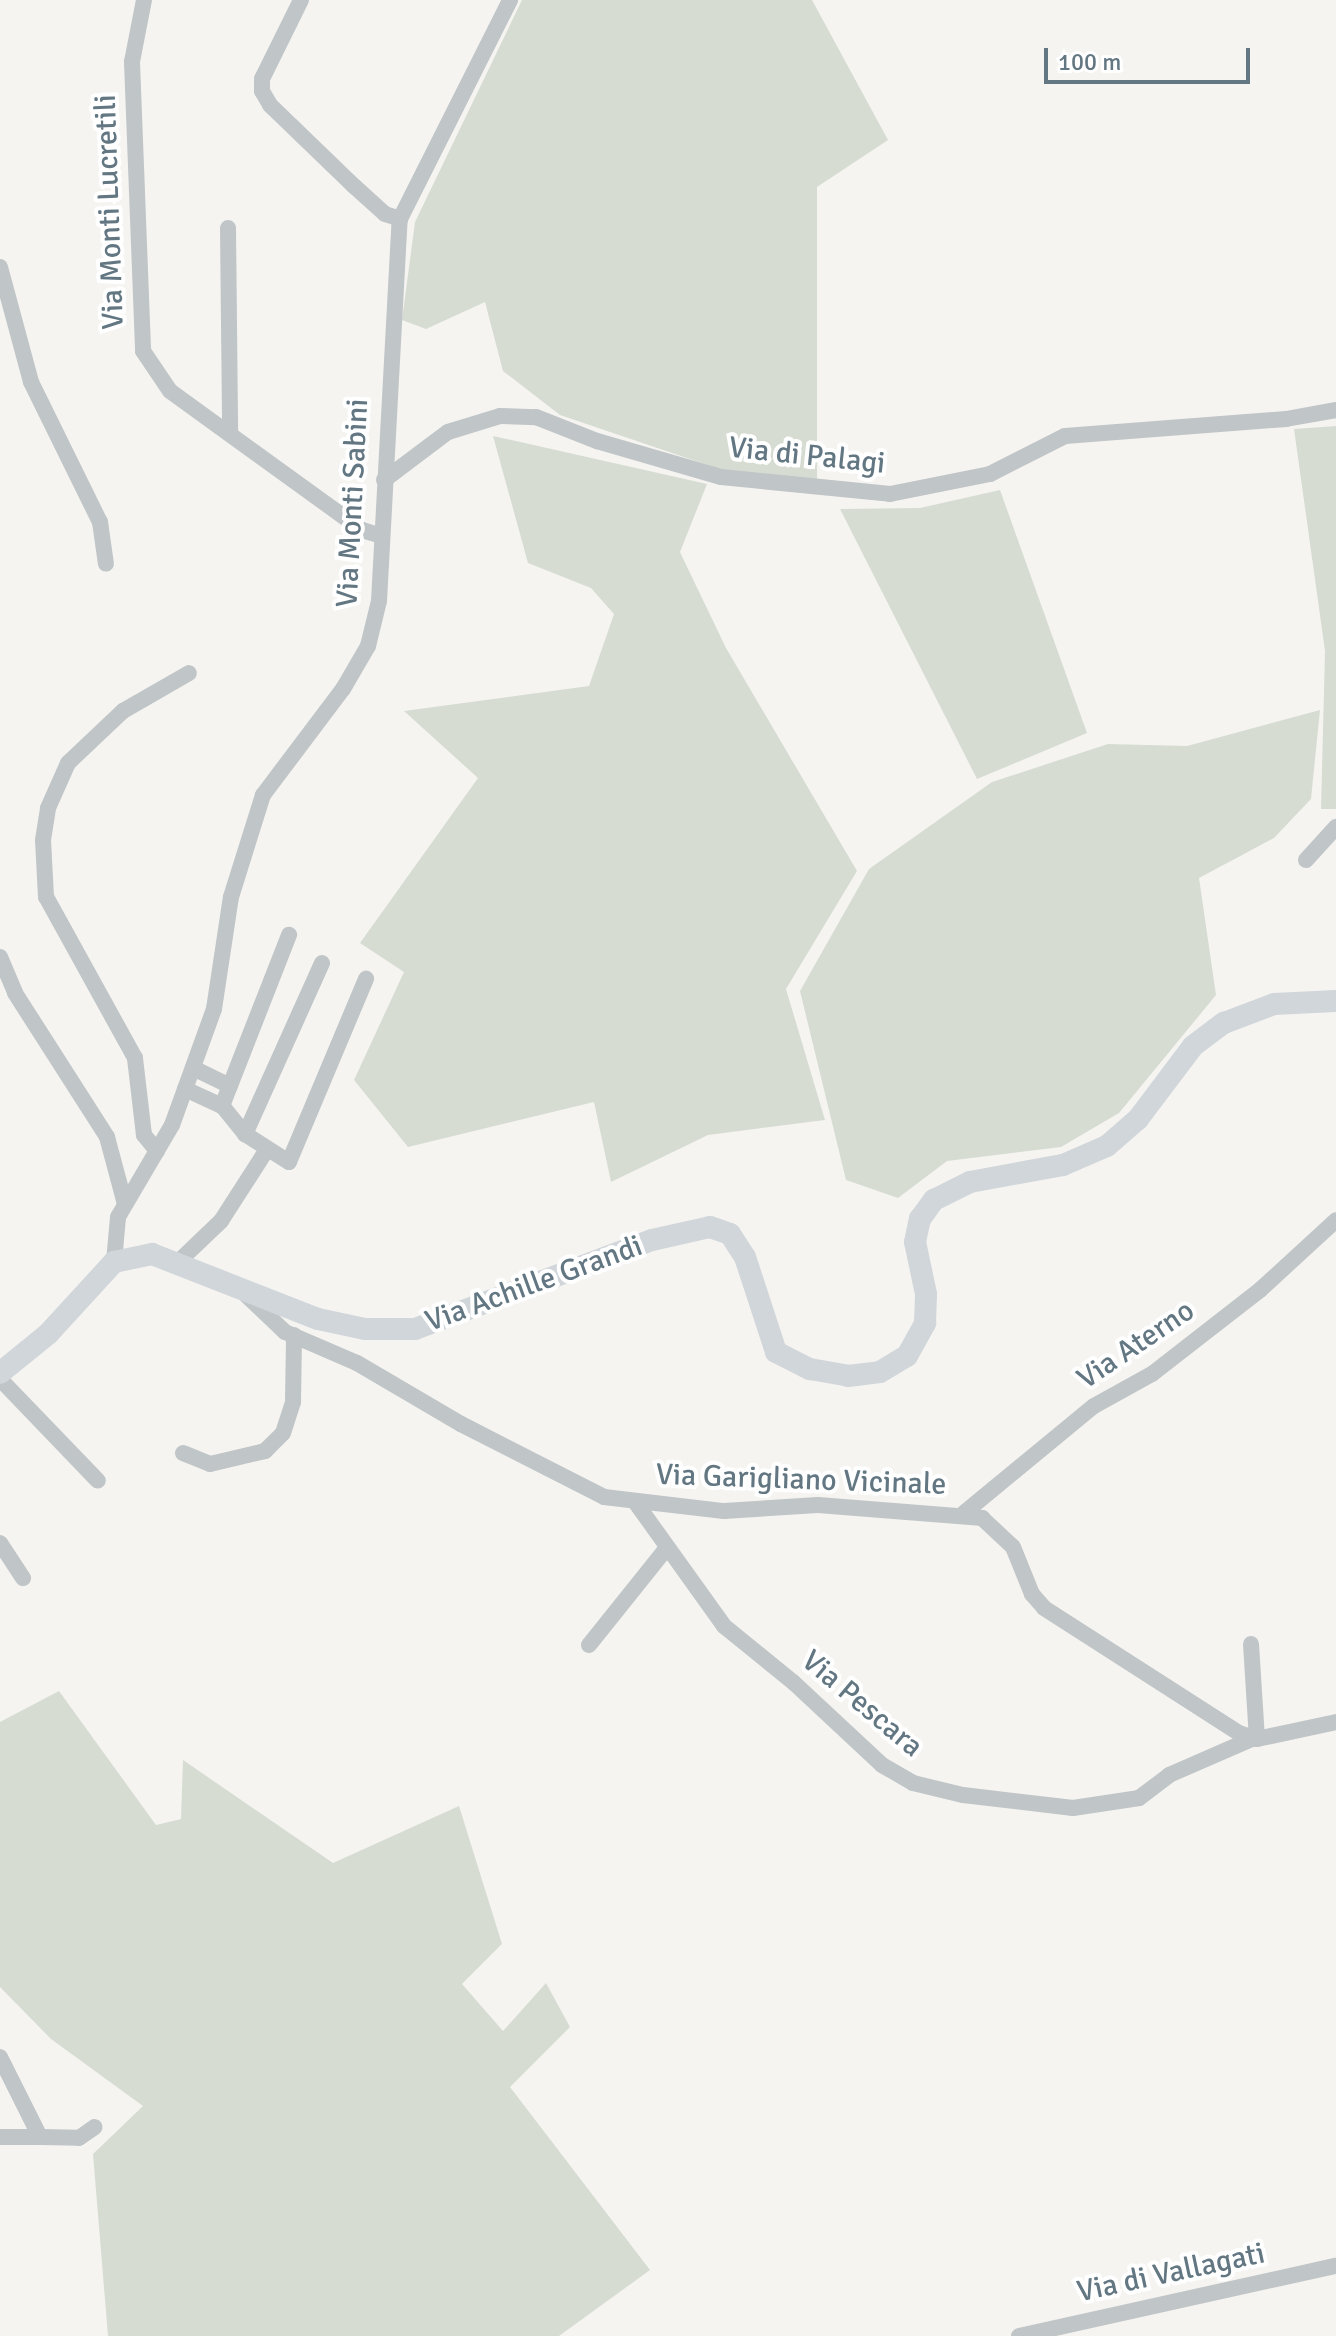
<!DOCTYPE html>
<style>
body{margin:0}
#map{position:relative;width:1336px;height:2336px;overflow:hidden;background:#f5f4f1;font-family:Signika,sans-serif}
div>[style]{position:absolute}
.green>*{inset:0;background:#d6dcd2}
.minor>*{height:16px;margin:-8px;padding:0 8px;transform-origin:8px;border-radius:8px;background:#c0c5c7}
.major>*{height:22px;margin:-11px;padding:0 11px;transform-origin:11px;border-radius:11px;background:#d1d6da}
span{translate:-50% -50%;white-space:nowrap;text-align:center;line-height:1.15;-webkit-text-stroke:8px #fff;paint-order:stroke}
.street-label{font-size:30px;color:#637783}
.scale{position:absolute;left:1044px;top:48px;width:206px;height:36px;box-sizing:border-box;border:4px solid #637783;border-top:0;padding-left:10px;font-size:24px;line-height:28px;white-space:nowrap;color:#637783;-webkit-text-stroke:6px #fff;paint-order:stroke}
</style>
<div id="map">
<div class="green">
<div style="clip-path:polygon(522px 0,812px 0,888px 140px,817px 187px,817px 482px,728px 472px,560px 415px,503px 371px,485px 302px,426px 329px,402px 320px,415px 222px)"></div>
<div style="clip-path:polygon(1336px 426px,1336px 809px,1321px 809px,1325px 651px,1294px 429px)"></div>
<div style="clip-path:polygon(493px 436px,707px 484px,680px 552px,726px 648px,857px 871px,786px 989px,825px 1120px,708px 1135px,611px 1182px,594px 1102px,408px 1147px,354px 1080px,404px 972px,360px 943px,478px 778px,404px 711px,589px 686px,614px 614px,591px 588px,528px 563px)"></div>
<div style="clip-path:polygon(1000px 490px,1087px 733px,977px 779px,840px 509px,920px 508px)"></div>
<div style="clip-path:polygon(1320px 710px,1311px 799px,1274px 838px,1199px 878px,1216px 995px,1119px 1113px,1061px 1147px,947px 1161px,898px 1198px,846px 1180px,800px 991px,869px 869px,992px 782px,1108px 744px,1187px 746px)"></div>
<div style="clip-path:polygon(59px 1691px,156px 1825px,181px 1819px,183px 1760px,333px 1863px,459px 1806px,502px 1944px,462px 1984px,503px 2031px,546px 1983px,570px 2027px,510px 2087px,650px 2270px,559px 2336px,108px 2336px,93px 2154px,143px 2106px,51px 2039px,0 1987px,0 1722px)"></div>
</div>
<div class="minor">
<div style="left:144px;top:0;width:63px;rotate:101deg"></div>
<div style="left:132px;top:62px;width:289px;rotate:87.8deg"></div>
<div style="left:143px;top:351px;width:48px;rotate:56deg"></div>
<div style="left:170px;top:391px;width:237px;rotate:35.9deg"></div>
<div style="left:362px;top:530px;width:21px;rotate:17deg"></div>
<div style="left:301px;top:0;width:88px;rotate:116.3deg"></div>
<div style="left:262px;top:79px;width:12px;rotate:90deg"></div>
<div style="left:262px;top:91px;width:16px;rotate:60deg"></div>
<div style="left:270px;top:105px;width:117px;rotate:44deg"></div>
<div style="left:354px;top:186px;width:42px;rotate:42.1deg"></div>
<div style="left:385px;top:214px;width:16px;rotate:18deg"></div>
<div style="left:228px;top:228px;width:204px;rotate:89.4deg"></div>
<div style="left:0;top:267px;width:119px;rotate:74.9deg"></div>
<div style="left:31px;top:382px;width:156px;rotate:63.8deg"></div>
<div style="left:100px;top:522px;width:42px;rotate:81.9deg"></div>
<div style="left:384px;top:480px;width:80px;rotate:-36.9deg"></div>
<div style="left:448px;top:432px;width:54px;rotate:-17.1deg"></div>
<div style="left:500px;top:416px;width:36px;rotate:2deg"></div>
<div style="left:536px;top:417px;width:66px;rotate:21.5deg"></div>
<div style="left:597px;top:441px;width:129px;rotate:16.2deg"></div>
<div style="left:721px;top:477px;width:170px;rotate:5.7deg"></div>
<div style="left:890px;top:494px;width:102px;rotate:-11.3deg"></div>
<div style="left:990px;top:474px;width:84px;rotate:-26.9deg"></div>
<div style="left:1065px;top:436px;width:222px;rotate:-4.4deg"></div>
<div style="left:1286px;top:419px;width:51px;rotate:-10.2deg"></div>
<div style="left:1306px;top:860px;width:45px;rotate:-47.7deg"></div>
<div style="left:0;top:957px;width:39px;rotate:67deg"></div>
<div style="left:15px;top:993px;width:171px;rotate:57.4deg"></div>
<div style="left:107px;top:1137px;width:69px;rotate:75deg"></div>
<div style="left:322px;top:963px;width:188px;rotate:114.2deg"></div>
<div style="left:245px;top:1134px;width:52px;rotate:32.5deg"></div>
<div style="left:289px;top:1162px;width:199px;rotate:-67.2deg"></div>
<div style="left:193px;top:1068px;width:41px;rotate:25.9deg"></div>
<div style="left:185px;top:1089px;width:41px;rotate:24.7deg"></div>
<div style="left:245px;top:1134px;width:36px;rotate:-129deg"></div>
<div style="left:222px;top:1106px;width:184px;rotate:-68.6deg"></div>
<div style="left:157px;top:1151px;width:21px;rotate:-129deg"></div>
<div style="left:144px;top:1135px;width:78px;rotate:-96.7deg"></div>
<div style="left:135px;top:1058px;width:184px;rotate:-118.9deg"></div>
<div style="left:46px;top:897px;width:57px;rotate:-93deg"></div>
<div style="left:43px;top:840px;width:32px;rotate:-81deg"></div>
<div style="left:48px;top:808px;width:49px;rotate:-66deg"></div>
<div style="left:68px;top:763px;width:76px;rotate:-43.4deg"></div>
<div style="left:123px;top:711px;width:76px;rotate:-29.9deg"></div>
<div style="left:114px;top:1262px;width:45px;rotate:-84.9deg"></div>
<div style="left:118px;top:1217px;width:107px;rotate:-59.6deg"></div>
<div style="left:172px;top:1125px;width:123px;rotate:-70.1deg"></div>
<div style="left:214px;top:1009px;width:113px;rotate:-81.4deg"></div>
<div style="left:231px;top:897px;width:107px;rotate:-72.6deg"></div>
<div style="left:263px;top:795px;width:133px;rotate:-53deg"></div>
<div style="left:343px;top:689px;width:50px;rotate:-59.8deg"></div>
<div style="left:368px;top:646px;width:46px;rotate:-76.3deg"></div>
<div style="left:379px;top:601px;width:383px;rotate:-86.9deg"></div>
<div style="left:400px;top:219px;width:245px;rotate:-63.3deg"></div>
<div style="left:177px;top:1263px;width:61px;rotate:-43.7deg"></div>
<div style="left:221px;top:1221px;width:83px;rotate:-57.3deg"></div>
<div style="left:245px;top:1294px;width:55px;rotate:43.5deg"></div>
<div style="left:285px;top:1332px;width:78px;rotate:23.3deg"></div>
<div style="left:357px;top:1363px;width:121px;rotate:30.4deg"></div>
<div style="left:461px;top:1424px;width:161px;rotate:27deg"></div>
<div style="left:604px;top:1497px;width:121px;rotate:6.7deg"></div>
<div style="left:724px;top:1511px;width:94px;rotate:-3.7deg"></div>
<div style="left:818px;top:1505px;width:165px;rotate:4.5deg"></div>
<div style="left:982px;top:1518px;width:42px;rotate:43.1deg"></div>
<div style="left:1013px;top:1547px;width:51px;rotate:68deg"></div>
<div style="left:1032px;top:1594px;width:18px;rotate:49deg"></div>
<div style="left:1044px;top:1608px;width:232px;rotate:32.7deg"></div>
<div style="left:1239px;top:1733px;width:19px;rotate:18deg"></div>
<div style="left:1257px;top:1739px;width:81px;rotate:-12.1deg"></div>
<div style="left:0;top:1379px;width:141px;rotate:46.1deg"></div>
<div style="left:183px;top:1453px;width:29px;rotate:22deg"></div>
<div style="left:210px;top:1464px;width:57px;rotate:-13.3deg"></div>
<div style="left:265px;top:1451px;width:25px;rotate:-45deg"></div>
<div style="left:283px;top:1433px;width:33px;rotate:-72deg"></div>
<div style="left:293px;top:1402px;width:67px;rotate:-89.1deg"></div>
<div style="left:636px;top:1503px;width:151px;rotate:54.4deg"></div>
<div style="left:724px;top:1626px;width:89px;rotate:39.1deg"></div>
<div style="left:793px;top:1682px;width:122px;rotate:43deg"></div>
<div style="left:882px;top:1765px;width:36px;rotate:30deg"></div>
<div style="left:913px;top:1783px;width:51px;rotate:13.5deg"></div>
<div style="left:963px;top:1795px;width:111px;rotate:6.7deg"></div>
<div style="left:1073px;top:1808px;width:67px;rotate:-8.6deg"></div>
<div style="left:1139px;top:1798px;width:38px;rotate:-37deg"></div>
<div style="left:1169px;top:1775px;width:93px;rotate:-23.5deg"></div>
<div style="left:964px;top:1513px;width:168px;rotate:-39.5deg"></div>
<div style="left:1094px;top:1406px;width:66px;rotate:-28.9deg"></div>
<div style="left:1152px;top:1374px;width:137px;rotate:-37.9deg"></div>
<div style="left:1260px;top:1290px;width:103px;rotate:-42.6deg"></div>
<div style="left:0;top:1543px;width:42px;rotate:56.7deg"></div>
<div style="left:1251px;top:1644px;width:95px;rotate:86.4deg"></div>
<div style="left:589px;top:1645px;width:122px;rotate:-51.3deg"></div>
<div style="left:0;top:2057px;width:89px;rotate:63.4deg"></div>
<div style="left:40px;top:2137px;width:40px;rotate:180deg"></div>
<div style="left:40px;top:2137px;width:39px;rotate:1deg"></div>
<div style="left:79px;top:2138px;width:19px;rotate:-35deg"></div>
<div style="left:1019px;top:2336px;width:325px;rotate:-12.5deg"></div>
</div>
<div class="major">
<div style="left:0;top:1373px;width:62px;rotate:-39.1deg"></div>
<div style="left:48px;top:1334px;width:98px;rotate:-47.5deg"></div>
<div style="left:114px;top:1262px;width:39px;rotate:-12deg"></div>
<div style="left:152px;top:1254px;width:178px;rotate:21.4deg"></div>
<div style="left:318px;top:1319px;width:48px;rotate:12deg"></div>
<div style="left:365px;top:1329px;width:50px"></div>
<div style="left:415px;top:1329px;width:253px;rotate:-20.6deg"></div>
<div style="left:652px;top:1240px;width:59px;rotate:-12.6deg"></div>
<div style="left:710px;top:1227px;width:21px;rotate:19deg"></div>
<div style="left:730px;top:1234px;width:27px;rotate:57deg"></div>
<div style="left:745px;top:1257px;width:100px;rotate:71.9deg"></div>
<div style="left:776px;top:1352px;width:38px;rotate:27deg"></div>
<div style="left:810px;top:1369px;width:39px;rotate:10deg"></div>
<div style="left:848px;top:1376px;width:32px;rotate:-7deg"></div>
<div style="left:880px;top:1372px;width:31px;rotate:-31deg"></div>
<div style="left:907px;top:1356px;width:38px;rotate:-61deg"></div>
<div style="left:925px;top:1323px;width:29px;rotate:-88deg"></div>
<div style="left:926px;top:1294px;width:53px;rotate:-101.9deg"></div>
<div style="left:915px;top:1242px;width:24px;rotate:-78deg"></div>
<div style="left:920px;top:1219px;width:24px;rotate:-54deg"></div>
<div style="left:934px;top:1200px;width:40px;rotate:-26.6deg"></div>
<div style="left:970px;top:1182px;width:95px;rotate:-10.4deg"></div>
<div style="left:1063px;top:1165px;width:48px;rotate:-23.4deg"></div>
<div style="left:1107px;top:1146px;width:41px;rotate:-41.1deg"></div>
<div style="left:1138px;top:1119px;width:91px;rotate:-53deg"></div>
<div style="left:1193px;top:1046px;width:39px;rotate:-37deg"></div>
<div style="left:1224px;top:1023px;width:53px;rotate:-20.8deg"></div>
<div style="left:1274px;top:1004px;width:62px;rotate:-2.8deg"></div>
</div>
<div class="street-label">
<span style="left:110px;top:212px;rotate:-92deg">Via Monti Lucretili</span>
<span style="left:807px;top:456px;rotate:6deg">Via di Palagi</span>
<span style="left:353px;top:503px;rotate:-87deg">Via Monti Sabini</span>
<span style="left:534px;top:1284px;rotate:-20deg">Via Achille Grandi</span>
<span style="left:1136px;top:1345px;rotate:-34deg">Via Aterno</span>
<span style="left:801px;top:1480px;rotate:2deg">Via Garigliano Vicinale</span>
<span style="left:862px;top:1704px;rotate:40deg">Via Pescara</span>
<span style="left:1171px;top:2273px;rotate:-12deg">Via di Vallagati</span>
</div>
<div class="scale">100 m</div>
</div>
